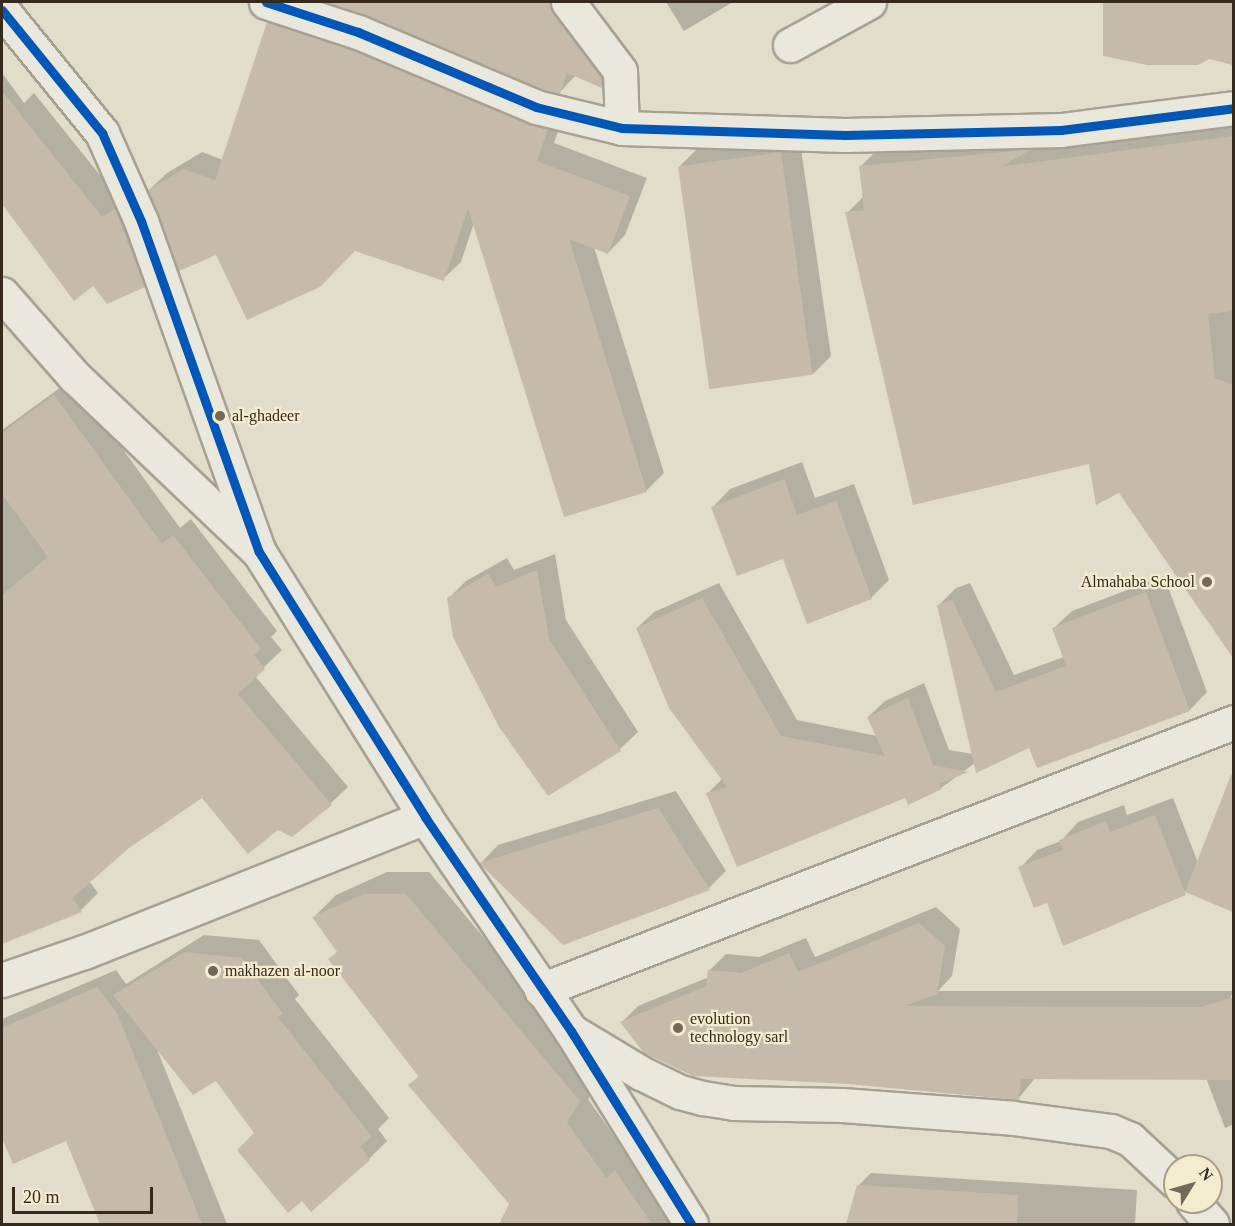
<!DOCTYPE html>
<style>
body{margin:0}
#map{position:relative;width:1235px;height:1226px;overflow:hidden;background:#e2ddca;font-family:Georgia,serif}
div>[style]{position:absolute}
.shadow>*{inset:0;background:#0003}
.building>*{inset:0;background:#c6bbab;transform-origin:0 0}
.roads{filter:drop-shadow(2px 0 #a7a194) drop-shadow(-2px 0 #a7a194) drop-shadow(0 2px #a7a194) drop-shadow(0 -2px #a7a194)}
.street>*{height:33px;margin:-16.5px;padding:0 16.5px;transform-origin:16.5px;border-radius:16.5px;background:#eae7dc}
.secondary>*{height:33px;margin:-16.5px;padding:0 16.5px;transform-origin:16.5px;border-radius:16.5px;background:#eae7dc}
.cycleway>*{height:9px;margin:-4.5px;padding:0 4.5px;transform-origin:4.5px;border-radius:4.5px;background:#0057b8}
.dots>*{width:16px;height:16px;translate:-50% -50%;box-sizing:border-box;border:3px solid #f4eccf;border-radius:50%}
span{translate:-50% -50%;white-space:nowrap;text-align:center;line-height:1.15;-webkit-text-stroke:4.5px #f4eccf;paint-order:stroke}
.poi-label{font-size:16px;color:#352a1d}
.left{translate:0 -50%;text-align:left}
.right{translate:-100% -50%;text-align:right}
.frame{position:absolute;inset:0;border:3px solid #352a1d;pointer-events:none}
.north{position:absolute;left:1163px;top:1154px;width:60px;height:60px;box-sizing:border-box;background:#f4eccf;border:2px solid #a89e88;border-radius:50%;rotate:53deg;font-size:16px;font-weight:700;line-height:24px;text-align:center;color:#352a1d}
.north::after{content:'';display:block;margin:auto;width:21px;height:27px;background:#72695a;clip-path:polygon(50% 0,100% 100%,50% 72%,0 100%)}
.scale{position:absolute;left:12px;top:1187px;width:141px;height:27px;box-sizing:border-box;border:3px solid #352a1d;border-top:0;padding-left:8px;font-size:18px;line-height:21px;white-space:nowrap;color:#352a1d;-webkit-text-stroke:4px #f4eccf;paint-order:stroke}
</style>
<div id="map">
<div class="shadow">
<div style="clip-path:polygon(330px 2px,576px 2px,619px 68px,601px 86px,576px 75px,560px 92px)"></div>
<div style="clip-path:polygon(666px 2px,733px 2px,684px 31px)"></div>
<div style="clip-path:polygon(1104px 2px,1234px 2px,1234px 63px,1209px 58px,1104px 55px)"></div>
<div style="clip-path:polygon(286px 5px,565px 112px,554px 143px,647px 178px,625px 235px,608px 253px,594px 247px,664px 473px,646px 491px,474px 223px,461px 262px,443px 279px,355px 249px,217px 253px,149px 190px,167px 173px,202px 152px,223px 160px,268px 23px)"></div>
<div style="clip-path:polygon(2px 73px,24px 103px,34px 93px,120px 200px,161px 268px,144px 286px,94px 283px,75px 299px,2px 201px)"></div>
<div style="clip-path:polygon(1234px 120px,1234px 656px,1120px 491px,847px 213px,864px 196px,860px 167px,880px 147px)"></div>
<div style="clip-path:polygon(799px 135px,831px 356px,813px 374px,680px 166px,698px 148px)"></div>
<div style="clip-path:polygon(72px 379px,180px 528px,191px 519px,277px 631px,271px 637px,282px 650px,255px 676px,348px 787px,330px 804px,202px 796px,128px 847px,89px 881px,98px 893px,81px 910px,2px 943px,2px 430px)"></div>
<div style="clip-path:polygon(802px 462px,815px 498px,854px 484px,889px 580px,871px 598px,783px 557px,713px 507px,730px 489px)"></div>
<div style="clip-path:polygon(555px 554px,566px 620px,638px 732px,620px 749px,549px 794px,448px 599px,466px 581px,507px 558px,514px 570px)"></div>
<div style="clip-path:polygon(1164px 576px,1207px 692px,1190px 710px,1030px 746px,975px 763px,941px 788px,906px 796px,707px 794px,723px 778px,637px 628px,654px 612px,719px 583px,797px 720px,877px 736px,868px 717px,885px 701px,924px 683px,949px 750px,973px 754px,938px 606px,956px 588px,970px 583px,1014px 675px,1064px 657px,1054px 628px,1072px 611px)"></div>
<div style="clip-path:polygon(676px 791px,726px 871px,709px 888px,481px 863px,498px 845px)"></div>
<div style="clip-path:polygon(1234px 796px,1234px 910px,1187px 891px,1048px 901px,1020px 868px,1037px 850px,1061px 841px,1078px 822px,1124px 805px,1127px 815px,1173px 798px,1198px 863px,1218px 811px)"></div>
<div style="clip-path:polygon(387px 872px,429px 872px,601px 1078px,588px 1099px,629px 1157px,638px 1149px,696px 1224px,501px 1224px,511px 1203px,410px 1085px,420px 1075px,314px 917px,336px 895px)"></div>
<div style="clip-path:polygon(936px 907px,960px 929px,952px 976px,938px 991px,1233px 991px,1229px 1001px,1234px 999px,1234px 1129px,1232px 1125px,1225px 1128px,1206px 1078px,1035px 1078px,1019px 1098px,622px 1022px,638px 1006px,709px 977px,709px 971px,726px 954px,759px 957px,806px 938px,815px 957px)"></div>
<div style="clip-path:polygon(204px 935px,259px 940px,299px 995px,295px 999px,389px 1118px,378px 1129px,387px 1141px,369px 1159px,256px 1133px,216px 1079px,156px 1047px,227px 1224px,101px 1224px,67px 1139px,14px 1162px,2px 1135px,2px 1019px,116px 970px,126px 984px)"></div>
<div style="clip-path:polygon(871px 1173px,1137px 1190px,1135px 1224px,848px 1224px,858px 1186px)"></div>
</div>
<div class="building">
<div style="clip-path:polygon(325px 2px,548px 2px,601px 78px,602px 88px,567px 73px,560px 94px,542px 89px)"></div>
<div style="clip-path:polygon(1103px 2px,1233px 2px,1233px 65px,1209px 59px,1198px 65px,1147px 65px,1103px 56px)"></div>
<div style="clip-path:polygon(267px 22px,351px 50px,548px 129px,537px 161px,630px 196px,608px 254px,569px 239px,647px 492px,564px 517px,468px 208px,444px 281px,355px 251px,320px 287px,247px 320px,216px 255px,179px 271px,148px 190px,184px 169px,215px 180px)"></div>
<div style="clip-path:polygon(2px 91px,102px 217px,115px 209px,145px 287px,107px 304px,93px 286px,74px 301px,2px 204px)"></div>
<div style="clip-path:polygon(1233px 136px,1233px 311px,1208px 314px,1215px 378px,1233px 385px,1233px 658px,1119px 493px,1096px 505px,1089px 464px,913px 505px,845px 212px,864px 210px,859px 166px,1032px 149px,1000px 167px)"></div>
<div style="left:781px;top:152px;width:225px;height:104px;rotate:82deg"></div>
<div style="clip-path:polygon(54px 395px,162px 544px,173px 535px,261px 649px,254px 655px,265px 669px,238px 694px,332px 805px,292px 837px,278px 830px,248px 854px,202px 798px,129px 848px,72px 898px,82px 912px,2px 944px,2px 595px,48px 557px,2px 494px,2px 433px)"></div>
<div style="clip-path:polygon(784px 479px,797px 515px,836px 501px,872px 599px,807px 624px,783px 559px,737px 576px,711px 507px)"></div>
<div style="clip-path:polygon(537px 570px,549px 639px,621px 751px,548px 796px,499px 727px,453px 637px,447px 598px,488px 574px,496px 587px)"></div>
<div style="clip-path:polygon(1146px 592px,1190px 711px,1037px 768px,1029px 748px,976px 773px,937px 605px,952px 600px,996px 692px,1066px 666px,1052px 628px)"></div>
<div style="clip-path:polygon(702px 598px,781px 736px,885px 756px,867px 717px,908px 698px,933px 765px,968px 772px,939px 784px,942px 789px,908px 805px,905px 798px,737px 867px,706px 793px,727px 787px,669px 708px,636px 628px)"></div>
<div style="clip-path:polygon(1231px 775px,1233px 776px,1233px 912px,1185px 892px)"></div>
<div style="clip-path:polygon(658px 808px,710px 890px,563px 945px,479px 863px)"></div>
<div style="clip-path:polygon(1155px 815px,1186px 895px,1063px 946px,1047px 903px,1034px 908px,1018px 867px,1063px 850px,1059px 840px,1106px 821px,1110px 832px)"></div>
<div style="clip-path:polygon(364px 894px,406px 894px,580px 1101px,567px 1122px,606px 1178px,615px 1170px,652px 1224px,499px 1224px,509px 1204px,408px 1085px,419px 1077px,328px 959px,337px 952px,312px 917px)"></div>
<div style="clip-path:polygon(919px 923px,945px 946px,937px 994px,904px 1006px,1201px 1007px,1233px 997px,1233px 1080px,1021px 1079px,1019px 1100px,848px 1084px,693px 1076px,644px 1053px,620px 1022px,706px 986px,708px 970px,741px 973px,789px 953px,798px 972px)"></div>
<div style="clip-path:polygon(185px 952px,242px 958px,283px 1014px,278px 1017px,372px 1137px,360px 1146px,370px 1160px,311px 1212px,302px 1201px,288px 1213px,237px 1150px,254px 1133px,216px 1081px,193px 1095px,113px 995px)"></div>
<div style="clip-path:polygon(97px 987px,117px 1013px,202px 1224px,100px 1224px,66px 1141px,13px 1164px,2px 1138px,2px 1028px)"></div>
<div style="clip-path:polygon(857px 1185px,1018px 1195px,1017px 1224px,846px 1224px)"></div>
</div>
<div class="roads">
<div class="street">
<div style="left:266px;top:2px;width:97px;rotate:18.1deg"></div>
<div style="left:358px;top:32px;width:193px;rotate:22.8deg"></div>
<div style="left:536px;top:107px;width:89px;rotate:13.7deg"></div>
<div style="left:622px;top:128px;width:223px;rotate:1.8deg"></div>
<div style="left:845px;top:135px;width:216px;rotate:-1.3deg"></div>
<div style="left:1061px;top:130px;width:174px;rotate:-7.2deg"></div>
<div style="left:568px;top:2px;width:86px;rotate:53deg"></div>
<div style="left:620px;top:71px;width:57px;rotate:88deg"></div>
<div style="left:790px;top:45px;width:90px;rotate:-28.6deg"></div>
<div style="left:2px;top:294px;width:111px;rotate:48.7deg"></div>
<div style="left:75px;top:377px;width:254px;rotate:43.6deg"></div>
<div style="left:2px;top:980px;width:87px;rotate:-18.9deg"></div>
<div style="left:84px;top:952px;width:367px;rotate:-21.6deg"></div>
<div style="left:541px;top:990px;width:743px;rotate:-21.14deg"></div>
<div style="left:571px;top:1031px;width:82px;rotate:31deg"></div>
<div style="left:641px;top:1073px;width:43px;rotate:26deg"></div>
<div style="left:680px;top:1092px;width:24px;rotate:15deg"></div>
<div style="left:703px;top:1098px;width:30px;rotate:9deg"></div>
<div style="left:733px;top:1103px;width:109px;rotate:1.1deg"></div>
<div style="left:842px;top:1105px;width:171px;rotate:4.3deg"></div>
<div style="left:1013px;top:1118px;width:99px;rotate:7.6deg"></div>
<div style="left:1111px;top:1131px;width:21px;rotate:23deg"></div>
<div style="left:1130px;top:1139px;width:62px;rotate:43deg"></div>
<div style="left:1193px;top:1202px;width:29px;rotate:49deg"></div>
</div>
<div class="secondary">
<div style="left:2px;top:10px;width:159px;rotate:50.9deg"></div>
<div style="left:102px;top:133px;width:96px;rotate:66.1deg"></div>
<div style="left:141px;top:221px;width:351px;rotate:70.4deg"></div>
<div style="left:259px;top:552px;width:313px;rotate:57.9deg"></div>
<div style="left:425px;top:817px;width:259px;rotate:55.7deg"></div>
<div style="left:571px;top:1031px;width:227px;rotate:58.1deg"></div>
</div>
</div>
<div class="cycleway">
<div style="left:266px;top:2px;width:97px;rotate:18.1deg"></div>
<div style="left:358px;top:32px;width:193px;rotate:22.8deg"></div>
<div style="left:536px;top:107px;width:89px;rotate:13.7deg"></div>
<div style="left:622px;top:128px;width:223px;rotate:1.8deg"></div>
<div style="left:845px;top:135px;width:216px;rotate:-1.3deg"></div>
<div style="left:1061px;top:130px;width:174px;rotate:-7.2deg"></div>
<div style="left:2px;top:10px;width:159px;rotate:50.9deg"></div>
<div style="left:102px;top:133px;width:96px;rotate:66.1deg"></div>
<div style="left:141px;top:221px;width:351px;rotate:70.4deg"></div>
<div style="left:259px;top:552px;width:313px;rotate:57.9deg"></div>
<div style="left:425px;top:817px;width:259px;rotate:55.7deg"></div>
<div style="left:571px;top:1031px;width:227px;rotate:58.1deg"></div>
</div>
<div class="dots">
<div style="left:220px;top:416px;background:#72695a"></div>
<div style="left:1207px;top:582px;background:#72695a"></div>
<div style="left:213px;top:971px;background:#72695a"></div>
<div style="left:678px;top:1028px;background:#72695a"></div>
</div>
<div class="poi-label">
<span class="left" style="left:232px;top:416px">al-ghadeer</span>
<span class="right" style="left:1195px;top:582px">Almahaba School</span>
<span class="left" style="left:225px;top:971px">makhazen al-noor</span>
<span class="left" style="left:690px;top:1028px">evolution<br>technology sarl</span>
</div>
<div class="frame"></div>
<div class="north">N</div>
<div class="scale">20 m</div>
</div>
